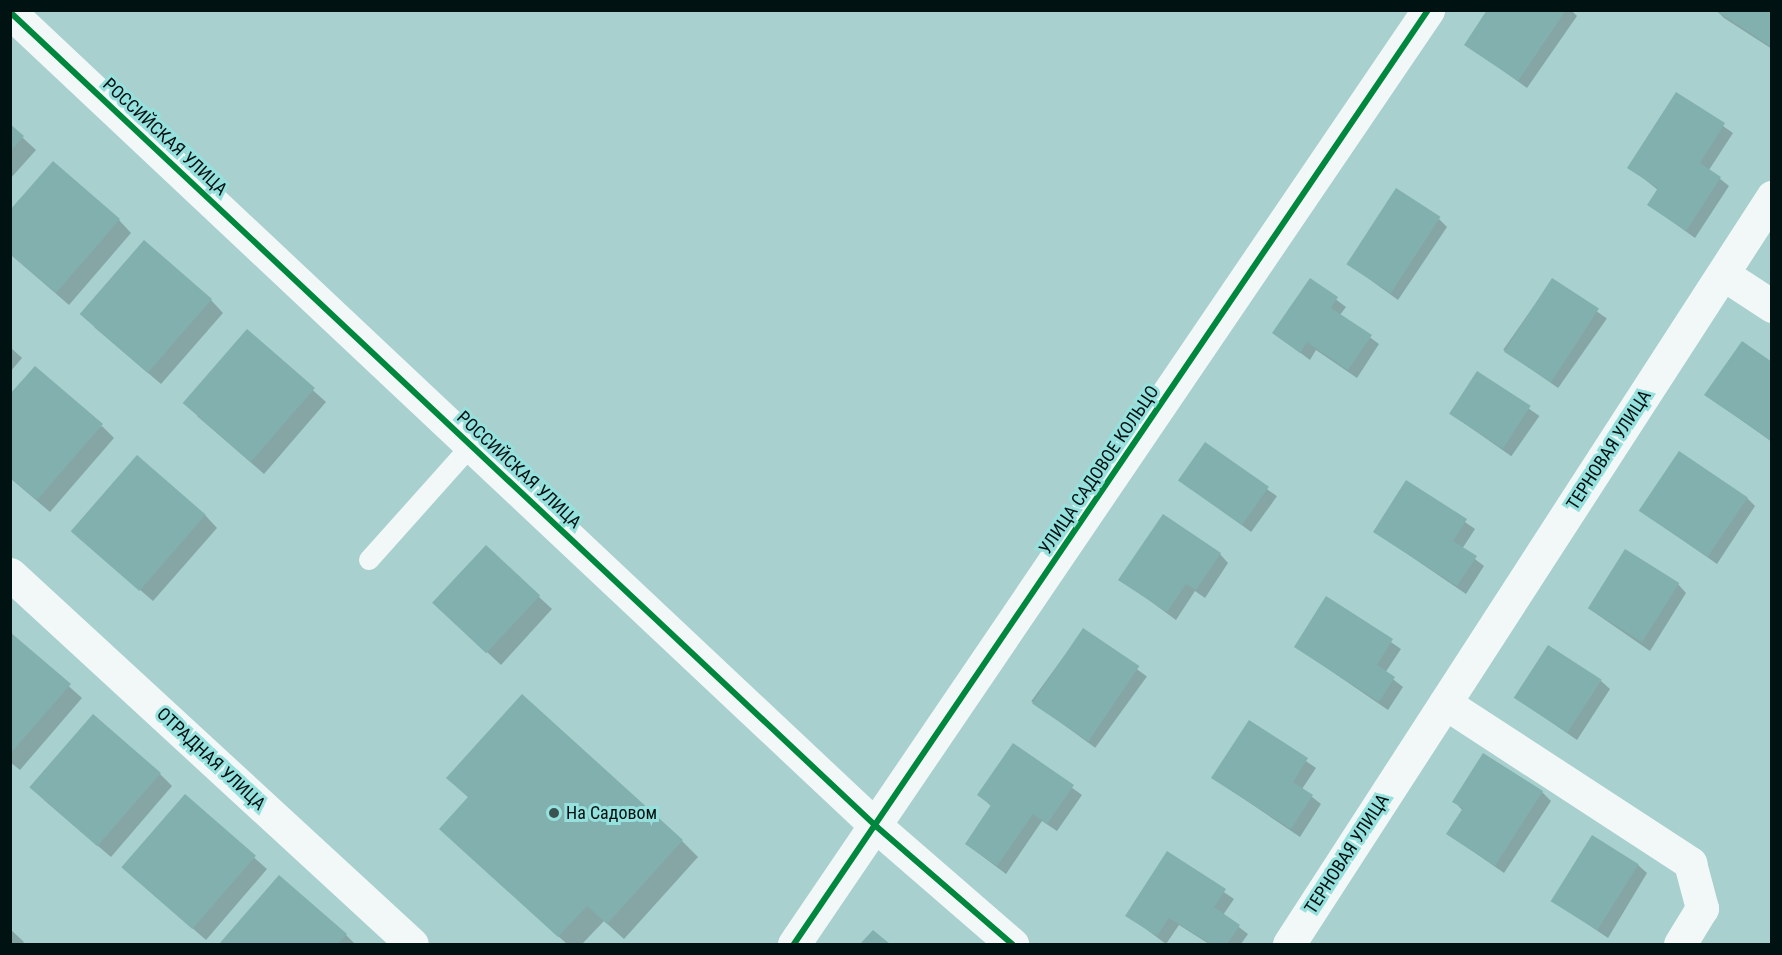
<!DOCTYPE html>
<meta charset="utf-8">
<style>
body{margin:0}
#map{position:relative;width:1782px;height:955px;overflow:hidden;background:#a7d0ce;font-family:"Roboto Condensed",sans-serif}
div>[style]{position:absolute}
.shadow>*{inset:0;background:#0003;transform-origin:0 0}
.building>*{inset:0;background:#81b0ae;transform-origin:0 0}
.service>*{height:20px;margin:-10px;padding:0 10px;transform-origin:10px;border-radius:10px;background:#f2f8f8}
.minor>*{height:33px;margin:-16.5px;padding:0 16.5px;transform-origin:16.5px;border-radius:16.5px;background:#f2f8f8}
.tertiary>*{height:33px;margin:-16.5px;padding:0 16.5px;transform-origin:16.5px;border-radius:16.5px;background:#f2f8f8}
.cycleway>*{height:6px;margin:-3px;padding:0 3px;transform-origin:3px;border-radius:3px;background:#00873e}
.dots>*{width:16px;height:16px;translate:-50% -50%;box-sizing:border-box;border:3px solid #96e1dd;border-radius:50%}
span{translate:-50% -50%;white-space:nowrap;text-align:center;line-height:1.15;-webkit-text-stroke:6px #96e1dd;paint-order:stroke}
.street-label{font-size:18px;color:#001211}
.poi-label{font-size:18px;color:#001211}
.left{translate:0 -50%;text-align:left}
.frame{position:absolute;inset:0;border:12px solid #001211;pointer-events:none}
</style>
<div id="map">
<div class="shadow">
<div style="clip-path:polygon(1489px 10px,1571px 10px,1577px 16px,1527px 88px,1466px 44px)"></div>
<div style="clip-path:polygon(1716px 10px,1772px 10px,1772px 49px,1724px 18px)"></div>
<div style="clip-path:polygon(1677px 94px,1733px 133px,1709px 170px,1729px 186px,1695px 238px,1649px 205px,1658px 190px,1629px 167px)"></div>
<div style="clip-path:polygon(10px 126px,36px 150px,10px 179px)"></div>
<div style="clip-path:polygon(1439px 219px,1447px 227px,1398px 300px,1347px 263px)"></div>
<div style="clip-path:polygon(119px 220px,131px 233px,69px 305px,10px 254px)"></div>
<div style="clip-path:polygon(1310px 280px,1346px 307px,1340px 315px,1379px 344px,1357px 378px,1316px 350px,1310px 360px,1274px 333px)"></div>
<div style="left:1552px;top:280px;width:67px;height:85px;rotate:35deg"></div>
<div style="clip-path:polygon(211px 300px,223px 313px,161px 384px,94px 327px)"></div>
<div style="clip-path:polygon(247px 331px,326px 402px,264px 474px,197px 416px)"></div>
<div style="clip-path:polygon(10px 347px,22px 358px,10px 372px)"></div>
<div style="clip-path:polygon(1772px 364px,1772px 442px,1706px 395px)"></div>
<div style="left:1478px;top:373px;width:75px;height:49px;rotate:35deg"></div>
<div style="clip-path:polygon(102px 426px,114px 438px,50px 512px,10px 478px)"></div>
<div style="left:1205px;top:444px;width:89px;height:44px;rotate:36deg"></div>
<div style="clip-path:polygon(1407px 482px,1475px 529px,1462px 549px,1484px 566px,1466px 594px,1375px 532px)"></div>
<div style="clip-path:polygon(1747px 498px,1755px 506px,1717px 564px,1641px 511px)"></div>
<div style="clip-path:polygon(205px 515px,217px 528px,153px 601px,86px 543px)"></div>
<div style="clip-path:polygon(486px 548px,552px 609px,501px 665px,448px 616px)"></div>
<div style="clip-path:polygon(1220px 554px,1228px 563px,1205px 598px,1195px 591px,1176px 620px,1120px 579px)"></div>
<div style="clip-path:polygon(1678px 584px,1686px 593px,1650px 651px,1588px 608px)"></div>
<div style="clip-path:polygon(1327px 598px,1401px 649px,1385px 673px,1403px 687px,1388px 710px,1296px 647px)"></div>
<div style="left:1083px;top:630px;width:79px;height:88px;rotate:36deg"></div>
<div style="clip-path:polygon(10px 634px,82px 698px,20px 770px,10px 762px)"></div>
<div style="clip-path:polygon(1601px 681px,1610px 689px,1577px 740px,1516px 698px)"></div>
<div style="clip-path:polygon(1249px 722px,1316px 768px,1302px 789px,1321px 804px,1300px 837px,1213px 778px)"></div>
<div style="clip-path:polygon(1013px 745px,1082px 795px,1057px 831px,1042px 821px,1006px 874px,966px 844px,992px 807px,979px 795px)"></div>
<div style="clip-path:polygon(160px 774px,172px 786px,111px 857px,44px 800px)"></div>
<div style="clip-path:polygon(448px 778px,682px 841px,698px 857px,624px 939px,604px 921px,582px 944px,567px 944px,457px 845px,469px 798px)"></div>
<div style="clip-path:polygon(1542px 792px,1551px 801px,1504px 873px,1448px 834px,1463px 811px,1454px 801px)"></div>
<div style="clip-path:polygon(185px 796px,267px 869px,206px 940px,136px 879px)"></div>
<div style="clip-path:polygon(1168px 854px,1234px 899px,1223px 915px,1248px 934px,1241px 944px,1209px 944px,1179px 925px,1166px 944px,1127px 915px)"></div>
<div style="clip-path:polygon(1638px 865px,1647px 873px,1608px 938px,1553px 901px)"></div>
<div style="clip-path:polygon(279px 877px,346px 935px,355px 944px,221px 944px)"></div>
<div style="clip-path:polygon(10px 929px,24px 942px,22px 944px,10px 944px)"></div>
</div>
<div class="building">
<div style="clip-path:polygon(1487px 10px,1566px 10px,1518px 81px,1464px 45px)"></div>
<div style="clip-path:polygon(1715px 10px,1772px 10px,1772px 45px,1770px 46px)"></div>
<div style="clip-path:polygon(1676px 92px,1725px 123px,1700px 163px,1721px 177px,1686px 231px,1647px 205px,1658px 188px,1627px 168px)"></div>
<div style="clip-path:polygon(10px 124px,24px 136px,10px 152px)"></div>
<div style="clip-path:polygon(53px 161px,120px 219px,56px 293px,10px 254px,10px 210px)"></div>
<div style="left:1396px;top:188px;width:53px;height:91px;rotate:33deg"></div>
<div style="left:144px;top:240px;width:90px;height:98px;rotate:41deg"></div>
<div style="clip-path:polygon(1310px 278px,1338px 297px,1331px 308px,1372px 335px,1348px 370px,1307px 342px,1300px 353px,1272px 333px)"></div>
<div style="left:1552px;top:278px;width:56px;height:88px;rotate:33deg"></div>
<div style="left:247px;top:329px;width:90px;height:98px;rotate:41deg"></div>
<div style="clip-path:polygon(1742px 341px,1772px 362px,1772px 441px,1704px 395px)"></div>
<div style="clip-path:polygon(35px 366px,103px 424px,37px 500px,10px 478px,10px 394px)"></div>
<div style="left:1477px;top:371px;width:64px;height:51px;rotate:33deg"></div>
<div style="left:1205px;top:442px;width:78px;height:47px;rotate:35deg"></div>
<div style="left:1679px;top:451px;width:83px;height:72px;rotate:34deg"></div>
<div style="left:137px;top:455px;width:91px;height:101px;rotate:41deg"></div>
<div style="clip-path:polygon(1406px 480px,1467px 519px,1453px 541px,1477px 556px,1457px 586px,1373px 532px)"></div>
<div style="clip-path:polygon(1163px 514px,1221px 553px,1196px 590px,1186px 584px,1167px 612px,1118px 580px)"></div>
<div style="left:486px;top:545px;width:74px;height:79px;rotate:43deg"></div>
<div style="left:1625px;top:549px;width:64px;height:70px;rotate:32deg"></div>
<div style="clip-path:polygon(1326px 596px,1393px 639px,1377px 665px,1395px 677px,1379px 702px,1294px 647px)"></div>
<div style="left:1083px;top:628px;width:68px;height:91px;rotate:34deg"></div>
<div style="clip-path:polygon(10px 632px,71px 684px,10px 754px)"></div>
<div style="left:1548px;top:645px;width:64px;height:63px;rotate:33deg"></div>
<div style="clip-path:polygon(522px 694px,683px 840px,607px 924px,587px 906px,558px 937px,439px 829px,468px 797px,446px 778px)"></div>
<div style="left:93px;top:714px;width:90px;height:97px;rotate:41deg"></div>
<div style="clip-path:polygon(1249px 720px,1308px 758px,1293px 782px,1313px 795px,1291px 829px,1211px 778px)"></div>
<div style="clip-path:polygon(1013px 743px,1074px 785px,1047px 824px,1033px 814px,997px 866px,965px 844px,991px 805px,977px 795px)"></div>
<div style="clip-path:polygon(1483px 753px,1543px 791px,1495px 866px,1446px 834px,1463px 808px,1452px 802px)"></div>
<div style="left:185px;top:794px;width:94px;height:97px;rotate:41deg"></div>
<div style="left:1592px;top:835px;width:55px;height:78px;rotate:32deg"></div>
<div style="clip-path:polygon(1167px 851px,1226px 889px,1214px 907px,1240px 925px,1227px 944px,1211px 944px,1169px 918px,1157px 936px,1125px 916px)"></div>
<div style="clip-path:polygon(279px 875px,347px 934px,338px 944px,219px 944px)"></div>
<div style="clip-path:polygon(873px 930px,890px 944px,860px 944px)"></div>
</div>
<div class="service">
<div style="left:369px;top:560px;width:153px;rotate:-48.2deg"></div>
</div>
<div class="minor">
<div style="left:10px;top:12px;width:1190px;rotate:43.23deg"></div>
<div style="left:877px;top:827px;width:179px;rotate:40.9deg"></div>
<div style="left:1723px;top:274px;width:59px;rotate:33.1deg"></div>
<div style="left:10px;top:574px;width:546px;rotate:42.63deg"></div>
<div style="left:1445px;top:703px;width:293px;rotate:33.1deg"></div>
<div style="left:1690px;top:863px;width:47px;rotate:75.1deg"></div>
<div style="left:1702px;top:908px;width:42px;rotate:121.4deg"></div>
<div style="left:1289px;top:944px;width:890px;rotate:-57.11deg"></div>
</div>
<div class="tertiary">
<div style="left:794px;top:944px;width:1129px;rotate:-55.83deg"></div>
</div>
<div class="cycleway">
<div style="left:10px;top:12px;width:1190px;rotate:43.23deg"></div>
<div style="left:877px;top:827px;width:179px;rotate:40.9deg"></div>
<div style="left:794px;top:944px;width:1129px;rotate:-55.83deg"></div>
</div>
<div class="dots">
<div style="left:554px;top:813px;background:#3a5453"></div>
</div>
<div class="street-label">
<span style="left:165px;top:137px;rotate:43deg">РОССИЙСКАЯ УЛИЦА</span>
<span style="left:1609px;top:450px;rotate:-57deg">ТЕРНОВАЯ УЛИЦА</span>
<span style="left:519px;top:470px;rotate:43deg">РОССИЙСКАЯ УЛИЦА</span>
<span style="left:1099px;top:470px;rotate:-56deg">УЛИЦА САДОВОЕ КОЛЬЦО</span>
<span style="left:211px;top:759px;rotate:43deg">ОТРАДНАЯ УЛИЦА</span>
<span style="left:1347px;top:854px;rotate:-57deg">ТЕРНОВАЯ УЛИЦА</span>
</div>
<div class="poi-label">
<span class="left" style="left:566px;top:813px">На Садовом</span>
</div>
<div class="frame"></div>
</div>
